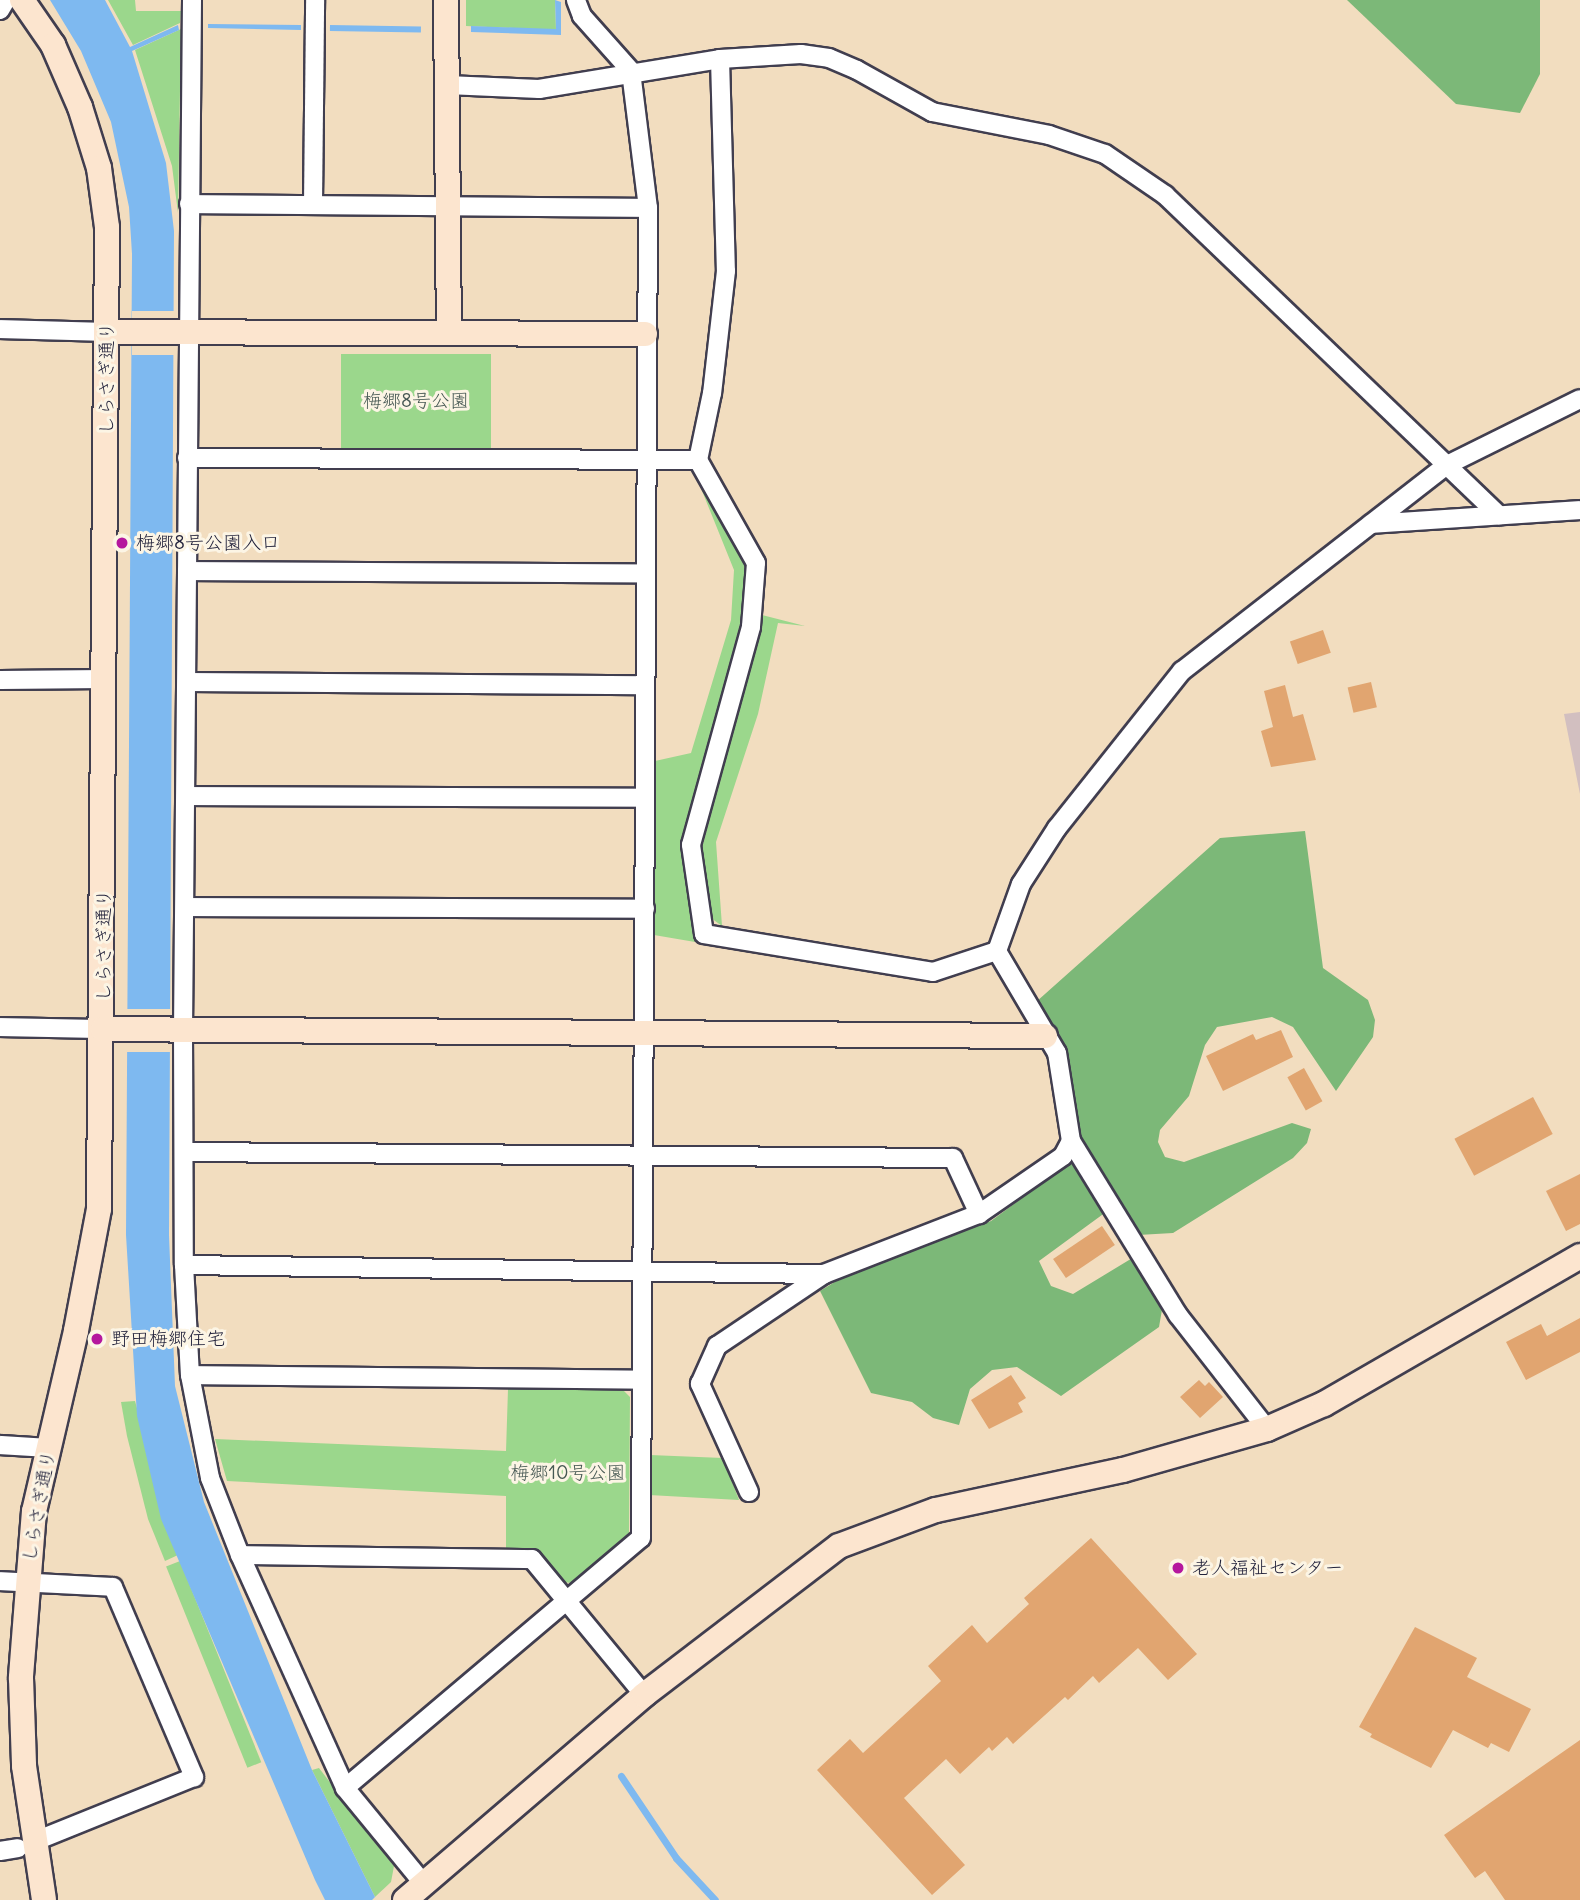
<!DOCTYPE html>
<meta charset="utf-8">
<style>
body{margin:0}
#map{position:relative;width:1580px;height:1900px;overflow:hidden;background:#f2ddbf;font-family:Delius,"Klee One",sans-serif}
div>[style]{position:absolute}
.industrial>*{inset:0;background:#d2bfc0}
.green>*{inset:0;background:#9bd78c;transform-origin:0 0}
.forest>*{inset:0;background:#7cb878}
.water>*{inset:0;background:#7eb9f0;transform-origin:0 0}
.pier>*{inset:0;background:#f2ddbf;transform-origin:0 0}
.stream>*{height:7px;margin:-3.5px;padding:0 3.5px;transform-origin:3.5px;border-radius:3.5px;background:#7eb9f0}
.building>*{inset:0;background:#e1a570;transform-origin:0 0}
.roads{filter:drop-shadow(2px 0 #413e4f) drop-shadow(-2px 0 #413e4f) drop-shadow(0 2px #413e4f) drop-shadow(0 -2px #413e4f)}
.street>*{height:18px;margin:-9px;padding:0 9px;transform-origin:9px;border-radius:9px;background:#fff}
.secondary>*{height:24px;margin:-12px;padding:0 12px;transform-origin:12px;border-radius:12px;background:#fce5cf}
.dots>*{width:19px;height:19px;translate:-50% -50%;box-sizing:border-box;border:4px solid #fcf5e5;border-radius:50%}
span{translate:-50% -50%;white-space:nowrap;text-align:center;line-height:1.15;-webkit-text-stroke:6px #fcf5e5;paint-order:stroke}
.street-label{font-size:19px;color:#22223b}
.park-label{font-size:19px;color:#465853}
.poi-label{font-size:19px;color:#22223b}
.left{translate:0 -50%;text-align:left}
</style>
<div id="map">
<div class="industrial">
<div style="clip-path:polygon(1580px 712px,1580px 794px,1564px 714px)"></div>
</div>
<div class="green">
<div style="clip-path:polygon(108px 0,135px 0,136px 11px,181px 11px,180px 23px,133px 45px)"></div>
<div style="clip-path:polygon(466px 0,555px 0,556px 30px,466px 26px)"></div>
<div style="clip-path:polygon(181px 29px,178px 213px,172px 166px,135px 50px)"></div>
<div style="left:341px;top:354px;width:150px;height:95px"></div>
<div style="clip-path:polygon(696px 476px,746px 566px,741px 621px,681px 846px,695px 942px,654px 935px,655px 761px,691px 753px,731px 620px,734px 570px)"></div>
<div style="clip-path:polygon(762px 615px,805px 626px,778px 623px,758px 714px,716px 842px,722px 926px,711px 918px,702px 848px)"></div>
<div style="clip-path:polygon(508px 1389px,623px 1390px,630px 1397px,629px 1533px,572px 1583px,561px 1582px,534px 1548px,506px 1549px,506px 1496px,227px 1481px,215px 1439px,506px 1451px)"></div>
<div style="clip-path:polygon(135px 1401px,178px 1555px,165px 1561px,148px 1519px,127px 1436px,121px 1402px)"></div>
<div style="clip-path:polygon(650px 1455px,723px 1458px,739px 1500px,649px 1495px)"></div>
<div style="left:180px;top:1561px;width:217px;height:15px;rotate:68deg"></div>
<div style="clip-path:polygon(319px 1768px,394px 1866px,391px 1882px,375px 1897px,312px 1770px)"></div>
</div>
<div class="forest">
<div style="clip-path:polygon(1347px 0,1540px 0,1540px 74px,1520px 113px,1456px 104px)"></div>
<div style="clip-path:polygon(1305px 831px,1323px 968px,1368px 1000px,1375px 1020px,1373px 1037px,1336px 1091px,1293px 1027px,1272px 1017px,1217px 1027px,1205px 1045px,1189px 1096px,1160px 1130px,1158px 1142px,1165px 1157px,1184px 1162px,1292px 1123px,1311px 1129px,1307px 1143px,1293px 1158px,1173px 1233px,1138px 1235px,1081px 1146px,1066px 1052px,1036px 1002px,1220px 838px)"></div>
<div style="clip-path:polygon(1075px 1159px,1106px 1212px,1039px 1261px,1051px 1286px,1073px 1294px,1134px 1257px,1163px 1304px,1159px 1327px,1061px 1396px,1017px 1367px,992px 1370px,970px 1389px,959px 1425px,933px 1418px,912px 1402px,871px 1393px,820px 1291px,843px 1277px,991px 1221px)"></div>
</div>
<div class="water">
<div style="clip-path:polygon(50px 0,105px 0,130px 47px,178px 25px,179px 30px,132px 51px,166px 163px,174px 231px,169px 1235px,175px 1386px,204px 1502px,312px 1770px,375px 1897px,372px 1900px,325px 1900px,315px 1880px,161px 1519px,137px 1416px,126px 1235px,132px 254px,129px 207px,111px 122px,81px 51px)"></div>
<div style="clip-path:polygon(555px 0,561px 2px,561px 35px,471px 32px,471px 26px,556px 29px)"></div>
<div style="clip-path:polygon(208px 24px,301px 25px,301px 30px,208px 28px)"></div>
<div style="left:330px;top:25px;width:91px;height:6px;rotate:1deg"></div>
</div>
<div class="pier">
<div style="left:132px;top:311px;width:42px;height:44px"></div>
<div style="left:126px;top:1009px;width:46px;height:43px"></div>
</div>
<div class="stream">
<div style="left:621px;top:1776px;width:99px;rotate:56.1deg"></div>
<div style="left:676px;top:1858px;width:57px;rotate:47.1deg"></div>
</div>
<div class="building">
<div style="left:1323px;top:630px;width:24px;height:35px;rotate:71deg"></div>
<div style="left:1371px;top:682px;width:26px;height:24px;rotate:77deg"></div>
<div style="clip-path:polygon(1285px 685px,1293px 717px,1303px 714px,1316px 760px,1271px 767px,1261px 731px,1273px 727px,1264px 691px)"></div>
<div style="clip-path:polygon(1281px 1030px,1293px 1057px,1223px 1091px,1206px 1056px,1253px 1034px,1256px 1040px)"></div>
<div style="left:1304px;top:1068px;width:38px;height:19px;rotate:61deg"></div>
<div style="left:1533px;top:1097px;width:42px;height:89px;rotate:62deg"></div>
<div style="clip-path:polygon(1580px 1174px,1580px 1224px,1566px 1231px,1546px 1191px)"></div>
<div style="left:1102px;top:1226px;width:23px;height:59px;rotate:56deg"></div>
<div style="clip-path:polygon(1580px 1318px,1580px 1352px,1526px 1380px,1506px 1342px,1541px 1324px,1547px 1336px)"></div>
<div style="clip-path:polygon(1011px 1375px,1026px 1398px,1018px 1403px,1023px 1412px,989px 1429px,971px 1400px)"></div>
<div style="clip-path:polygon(1199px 1380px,1205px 1386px,1209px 1382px,1223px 1397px,1200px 1418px,1180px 1397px)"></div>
<div style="clip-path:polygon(1091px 1538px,1197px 1654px,1168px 1680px,1138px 1648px,1099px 1683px,1093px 1676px,1068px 1700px,1065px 1697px,1013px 1744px,1007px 1737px,992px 1751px,989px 1747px,960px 1774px,946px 1759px,904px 1798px,965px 1865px,932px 1895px,817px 1770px,850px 1739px,863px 1753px,941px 1681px,928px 1666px,972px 1625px,987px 1643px,1029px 1604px,1024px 1598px)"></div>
<div style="clip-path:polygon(1415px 1627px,1477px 1658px,1467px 1677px,1531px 1709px,1509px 1752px,1491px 1743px,1488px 1748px,1453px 1730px,1431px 1768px,1370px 1737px,1372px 1734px,1359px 1727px)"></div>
<div style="clip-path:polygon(1580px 1740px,1580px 1900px,1505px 1900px,1485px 1871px,1475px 1878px,1444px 1835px)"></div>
</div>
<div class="roads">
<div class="street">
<div style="left:192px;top:0;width:1030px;rotate:90.5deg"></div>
<div style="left:183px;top:1030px;width:235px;rotate:89.8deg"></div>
<div style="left:184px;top:1265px;width:110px;rotate:86.9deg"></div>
<div style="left:190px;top:1375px;width:105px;rotate:79deg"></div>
<div style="left:210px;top:1478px;width:83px;rotate:68.7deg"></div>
<div style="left:240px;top:1555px;width:256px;rotate:65.7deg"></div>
<div style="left:345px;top:1788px;width:123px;rotate:50.6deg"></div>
<div style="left:0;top:10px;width:12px;rotate:-59deg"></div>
<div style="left:720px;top:59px;width:212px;rotate:88.4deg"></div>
<div style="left:726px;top:271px;width:123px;rotate:96.5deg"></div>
<div style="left:712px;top:393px;width:68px;rotate:101.8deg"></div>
<div style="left:698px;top:460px;width:118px;rotate:60.6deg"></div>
<div style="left:756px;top:563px;width:64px;rotate:94.5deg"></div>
<div style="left:751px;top:627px;width:226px;rotate:105.4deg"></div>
<div style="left:691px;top:845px;width:90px;rotate:81.7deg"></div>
<div style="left:704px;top:934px;width:232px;rotate:9.4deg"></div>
<div style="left:933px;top:972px;width:67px;rotate:-18.2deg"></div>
<div style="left:447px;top:85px;width:92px;rotate:2.5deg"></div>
<div style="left:539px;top:89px;width:183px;rotate:-9.4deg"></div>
<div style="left:720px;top:59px;width:81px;rotate:-3.5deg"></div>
<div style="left:801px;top:54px;width:28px;rotate:8deg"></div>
<div style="left:829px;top:58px;width:30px;rotate:23deg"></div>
<div style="left:857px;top:70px;width:86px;rotate:29.2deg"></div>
<div style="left:932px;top:112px;width:119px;rotate:11.1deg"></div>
<div style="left:1049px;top:135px;width:59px;rotate:18.7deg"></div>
<div style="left:1105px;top:154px;width:73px;rotate:34.3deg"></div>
<div style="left:1165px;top:195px;width:463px;rotate:43.8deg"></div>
<div style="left:189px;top:204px;width:459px;rotate:0.5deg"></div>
<div style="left:313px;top:204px;width:204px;rotate:-89.4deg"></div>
<div style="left:0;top:329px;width:108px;rotate:1.6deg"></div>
<div style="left:187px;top:458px;width:511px;rotate:0.22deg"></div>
<div style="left:1371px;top:524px;width:209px;rotate:-3.8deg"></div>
<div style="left:187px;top:571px;width:458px;rotate:0.3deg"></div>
<div style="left:0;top:680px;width:105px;rotate:-0.5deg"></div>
<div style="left:187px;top:682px;width:458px;rotate:0.4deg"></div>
<div style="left:186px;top:796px;width:459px;rotate:0.2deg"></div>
<div style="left:186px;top:907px;width:459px;rotate:0.2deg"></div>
<div style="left:0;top:1027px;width:103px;rotate:1.1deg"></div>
<div style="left:184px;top:1152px;width:769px;rotate:0.45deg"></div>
<div style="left:953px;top:1158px;width:62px;rotate:65.1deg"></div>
<div style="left:184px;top:1265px;width:640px;rotate:0.81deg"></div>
<div style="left:824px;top:1274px;width:166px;rotate:-21.2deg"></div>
<div style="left:979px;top:1214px;width:102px;rotate:-34.6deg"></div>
<div style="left:1063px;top:1156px;width:17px;rotate:-62deg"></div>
<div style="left:190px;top:1375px;width:450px;rotate:0.6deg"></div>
<div style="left:1267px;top:1429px;width:145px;rotate:-128deg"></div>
<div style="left:1178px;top:1315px;width:204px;rotate:-121.6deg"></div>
<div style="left:1071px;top:1141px;width:89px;rotate:-99deg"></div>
<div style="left:1057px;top:1053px;width:118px;rotate:-120.5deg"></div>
<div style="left:997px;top:951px;width:71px;rotate:-70.3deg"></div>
<div style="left:1021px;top:884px;width:67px;rotate:-57.3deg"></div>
<div style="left:1057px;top:828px;width:201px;rotate:-51.5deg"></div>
<div style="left:1182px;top:671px;width:336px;rotate:-37.9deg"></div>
<div style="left:1447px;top:465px;width:148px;rotate:-26.4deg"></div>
<div style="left:0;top:1445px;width:48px;rotate:3.6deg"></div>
<div style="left:749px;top:1492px;width:119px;rotate:-114.4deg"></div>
<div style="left:700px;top:1384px;width:42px;rotate:-65.9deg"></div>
<div style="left:717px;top:1346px;width:129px;rotate:-33.9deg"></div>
<div style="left:240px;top:1555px;width:292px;rotate:0.8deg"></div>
<div style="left:532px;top:1559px;width:176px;rotate:50.5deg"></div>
<div style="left:0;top:1581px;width:113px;rotate:3deg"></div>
<div style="left:113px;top:1587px;width:207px;rotate:66.9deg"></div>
<div style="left:194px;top:1777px;width:174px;rotate:158deg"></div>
<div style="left:345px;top:1788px;width:387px;rotate:-40.2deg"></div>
<div style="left:641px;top:1538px;width:1330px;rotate:-89.7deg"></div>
<div style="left:648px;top:208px;width:138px;rotate:-97.1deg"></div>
<div style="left:631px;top:71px;width:74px;rotate:-131.7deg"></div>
<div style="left:582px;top:16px;width:17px;rotate:-111deg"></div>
<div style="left:0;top:1851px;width:18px;rotate:-9deg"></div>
</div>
<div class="secondary">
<div style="left:22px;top:0;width:55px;rotate:55.4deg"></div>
<div style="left:53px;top:45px;width:68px;rotate:66.5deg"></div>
<div style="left:80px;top:107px;width:64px;rotate:72.7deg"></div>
<div style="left:99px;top:168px;width:60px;rotate:82.3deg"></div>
<div style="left:107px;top:227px;width:982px;rotate:90.47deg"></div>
<div style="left:99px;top:1209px;width:124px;rotate:100.7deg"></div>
<div style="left:76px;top:1331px;width:185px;rotate:103.1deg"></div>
<div style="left:34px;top:1511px;width:168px;rotate:94.5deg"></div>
<div style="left:21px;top:1678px;width:88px;rotate:88deg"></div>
<div style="left:24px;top:1766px;width:135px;rotate:81.5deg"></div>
<div style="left:446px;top:0;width:332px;rotate:89.5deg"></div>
<div style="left:108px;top:332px;width:537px;rotate:0.21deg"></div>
<div style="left:103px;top:1029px;width:942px;rotate:0.43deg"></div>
<div style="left:405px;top:1900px;width:315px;rotate:-40.6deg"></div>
<div style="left:644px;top:1695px;width:245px;rotate:-37.4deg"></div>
<div style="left:839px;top:1546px;width:103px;rotate:-20.4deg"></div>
<div style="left:936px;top:1510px;width:191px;rotate:-12.1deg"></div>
<div style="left:1123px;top:1470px;width:150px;rotate:-15.9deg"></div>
<div style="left:1267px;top:1429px;width:62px;rotate:-23.7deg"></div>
<div style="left:1324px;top:1404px;width:296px;rotate:-30deg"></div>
</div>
</div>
<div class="dots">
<div style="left:122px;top:543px;background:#b5179e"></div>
<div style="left:97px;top:1339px;background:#b5179e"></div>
<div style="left:1178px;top:1568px;background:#b5179e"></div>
</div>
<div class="street-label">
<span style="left:107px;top:378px;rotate:-90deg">しらさぎ通り</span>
<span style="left:104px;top:945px;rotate:-90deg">しらさぎ通り</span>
<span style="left:39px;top:1506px;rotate:-80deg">しらさぎ通り</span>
</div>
<div class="park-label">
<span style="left:416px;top:401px">梅郷8号公園</span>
<span style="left:568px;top:1473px">梅郷10号公園</span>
</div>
<div class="poi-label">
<span class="left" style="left:136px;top:543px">梅郷8号公園入口</span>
<span class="left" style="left:111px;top:1339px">野田梅郷住宅</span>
<span class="left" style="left:1192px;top:1568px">老人福祉センター</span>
</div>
</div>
